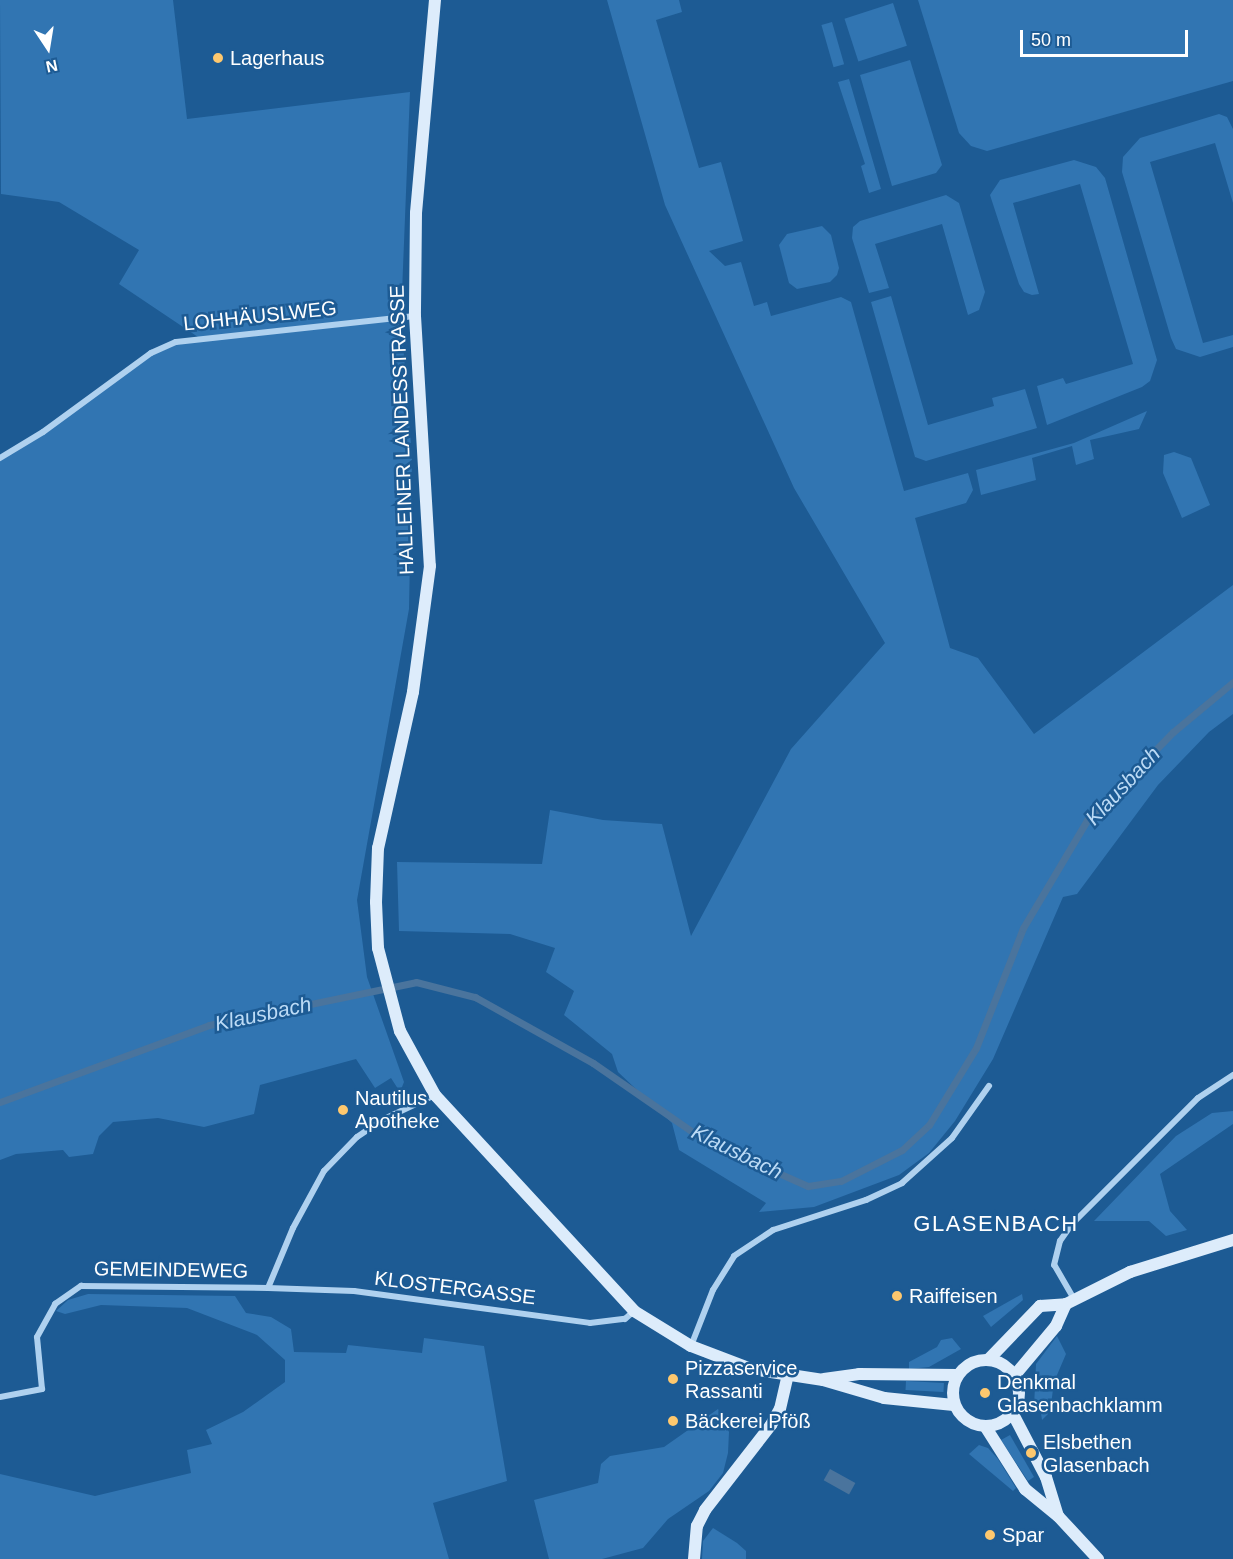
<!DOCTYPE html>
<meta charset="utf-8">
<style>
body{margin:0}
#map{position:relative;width:1233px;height:1559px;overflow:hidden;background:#1d5b94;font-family:Arial,sans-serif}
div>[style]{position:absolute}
.green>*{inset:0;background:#3175b2;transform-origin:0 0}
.water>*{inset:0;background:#4a749d;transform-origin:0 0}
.stream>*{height:7px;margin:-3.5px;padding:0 3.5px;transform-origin:3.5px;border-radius:3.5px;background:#4a749d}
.street>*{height:6px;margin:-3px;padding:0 3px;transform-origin:3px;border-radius:3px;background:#afd1ef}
.secondary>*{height:12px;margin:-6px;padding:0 6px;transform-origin:6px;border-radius:6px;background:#ddecfb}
.secondary>.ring{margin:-6px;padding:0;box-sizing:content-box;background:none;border:12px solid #ddecfb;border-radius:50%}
.dots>*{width:16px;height:16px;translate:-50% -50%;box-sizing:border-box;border:3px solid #1d5b94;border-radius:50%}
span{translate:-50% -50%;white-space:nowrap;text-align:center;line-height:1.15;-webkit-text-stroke:5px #1d5b94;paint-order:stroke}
.poi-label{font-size:20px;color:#fff}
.left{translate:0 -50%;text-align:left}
.street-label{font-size:20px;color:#fff}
.water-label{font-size:21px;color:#bcdbf6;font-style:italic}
.quarter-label{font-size:22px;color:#fff;letter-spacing:1.5px}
.north{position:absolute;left:18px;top:18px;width:60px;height:60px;-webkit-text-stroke:4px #1d5b94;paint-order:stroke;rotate:168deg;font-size:16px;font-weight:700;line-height:24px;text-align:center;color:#fff}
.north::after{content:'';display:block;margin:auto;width:21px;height:27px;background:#fff;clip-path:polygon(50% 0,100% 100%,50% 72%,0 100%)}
.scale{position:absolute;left:1020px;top:30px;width:168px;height:27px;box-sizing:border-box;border:3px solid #fff;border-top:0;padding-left:8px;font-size:18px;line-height:21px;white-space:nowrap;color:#fff;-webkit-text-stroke:4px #1d5b94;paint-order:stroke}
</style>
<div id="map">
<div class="green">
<div style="clip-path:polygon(0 0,173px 0,187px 119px,410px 92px,401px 318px,412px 458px,409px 609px,357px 900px,367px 977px,404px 1082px,400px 1092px,391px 1078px,375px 1088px,356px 1059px,260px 1085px,254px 1114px,204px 1127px,158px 1118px,113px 1122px,99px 1136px,93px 1154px,69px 1157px,63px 1150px,16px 1154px,0 1160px,0 458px,43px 432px,151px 353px,198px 337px,119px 284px,139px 250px,59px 202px,1px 194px)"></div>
<div style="clip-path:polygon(607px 0,679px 0,682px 12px,656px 20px,699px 168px,721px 162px,743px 241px,709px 251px,725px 266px,741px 262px,754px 306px,767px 302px,771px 316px,841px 297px,851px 302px,904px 491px,968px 473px,973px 490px,966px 503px,915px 518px,950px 648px,978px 658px,1034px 734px,1233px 585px,1233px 714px,1209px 732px,1158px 785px,1077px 894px,1063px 897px,993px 1059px,955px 1121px,929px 1153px,899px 1175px,814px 1207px,759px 1212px,766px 1203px,679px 1150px,672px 1123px,618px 1072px,612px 1054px,564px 1015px,574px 991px,546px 972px,555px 948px,510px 934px,399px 931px,397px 862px,542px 864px,550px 810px,603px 820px,662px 824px,691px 936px,791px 749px,885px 643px,794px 488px,665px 205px)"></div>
<div style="clip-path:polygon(918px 0,1233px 0,1233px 81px,987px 151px,971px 146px,959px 133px)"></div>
<div style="left:893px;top:3px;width:45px;height:51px;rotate:72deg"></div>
<div style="left:832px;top:22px;width:44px;height:11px;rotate:74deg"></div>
<div style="clip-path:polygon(910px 60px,942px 165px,936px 173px,892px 186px,860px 75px)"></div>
<div style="clip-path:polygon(849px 79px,881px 189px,869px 193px,861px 166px,865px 164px,838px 82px)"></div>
<div style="clip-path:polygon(1219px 114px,1227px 117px,1233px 129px,1233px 203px,1215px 143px,1150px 162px,1203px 343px,1233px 335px,1233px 347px,1200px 357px,1176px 349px,1171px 338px,1122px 172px,1123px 157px,1140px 138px)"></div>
<div style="clip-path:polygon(1074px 160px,1096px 167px,1105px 178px,1157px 360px,1150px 381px,1142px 387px,1047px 425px,1037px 386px,1063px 378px,1066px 384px,1133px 364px,1080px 184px,1013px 203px,1039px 294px,1032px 295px,1024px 292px,1019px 284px,990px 195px,1000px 180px)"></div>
<div style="clip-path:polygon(946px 195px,959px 203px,985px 292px,979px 310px,968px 315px,942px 224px,875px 244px,889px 288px,869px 293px,852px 238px,853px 227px,860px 221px)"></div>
<div style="clip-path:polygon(822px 226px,831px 235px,839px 268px,837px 275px,830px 282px,797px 289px,789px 283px,779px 245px,787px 234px)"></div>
<div style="clip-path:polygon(891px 296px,928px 425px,994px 406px,992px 398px,1025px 389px,1037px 428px,926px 461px,915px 457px,871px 302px)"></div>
<div style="clip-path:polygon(1147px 411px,1139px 429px,1090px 440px,1094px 459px,1076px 465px,1072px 446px,1032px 458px,1036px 480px,981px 495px,976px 470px,1074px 443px)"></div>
<div style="clip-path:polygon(1174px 452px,1191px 458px,1210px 505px,1182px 518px,1163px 473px,1164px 455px)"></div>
<div style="clip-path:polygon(1233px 1111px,1233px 1124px,1160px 1174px,1170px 1211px,1187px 1230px,1166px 1236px,1149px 1221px,1094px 1221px,1176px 1136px,1212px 1113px)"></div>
<div style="clip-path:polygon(88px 1294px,235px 1296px,246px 1313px,271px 1317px,291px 1329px,294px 1352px,346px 1353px,348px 1345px,422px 1353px,424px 1338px,484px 1346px,507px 1481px,433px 1503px,449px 1559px,0 1559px,0 1474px,95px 1496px,191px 1473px,187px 1450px,212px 1444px,206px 1430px,243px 1412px,285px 1382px,285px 1360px,257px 1335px,187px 1308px,101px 1305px,65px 1314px,56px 1311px,68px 1300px)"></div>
<div style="clip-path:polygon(1022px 1294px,1023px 1300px,991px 1327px,983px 1316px)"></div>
<div style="clip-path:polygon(1057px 1336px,1066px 1354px,1054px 1382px,1050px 1412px,1042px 1420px,1040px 1407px,1034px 1407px,1036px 1364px)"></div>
<div style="clip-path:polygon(952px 1338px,961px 1349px,929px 1367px,909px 1369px,909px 1362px,937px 1347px,941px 1340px)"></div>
<div style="left:906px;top:1381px;width:38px;height:9px;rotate:3deg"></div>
<div style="clip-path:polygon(718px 1409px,729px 1432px,728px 1453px,723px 1473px,709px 1491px,668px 1519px,643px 1548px,602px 1559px,549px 1559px,534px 1500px,598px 1483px,601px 1464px,610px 1456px,664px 1447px)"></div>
<div style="clip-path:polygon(1010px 1435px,1034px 1477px,1028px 1481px,1001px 1440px)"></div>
<div style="clip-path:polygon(979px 1445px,988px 1448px,998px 1459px,1016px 1488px,1013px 1491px,969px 1454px)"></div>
<div style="clip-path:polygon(713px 1528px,737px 1543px,746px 1551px,746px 1559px,702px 1559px,703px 1541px)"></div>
</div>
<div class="water">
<div style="left:830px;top:1469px;width:29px;height:13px;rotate:29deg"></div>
</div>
<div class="stream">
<div style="left:0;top:1102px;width:223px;rotate:-20.2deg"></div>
<div style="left:209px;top:1025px;width:211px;rotate:-11.7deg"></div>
<div style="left:416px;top:982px;width:61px;rotate:14.3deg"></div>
<div style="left:475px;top:997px;width:135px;rotate:29.2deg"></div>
<div style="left:593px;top:1063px;width:135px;rotate:34.7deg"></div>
<div style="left:704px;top:1140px;width:114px;rotate:23.9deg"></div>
<div style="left:808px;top:1186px;width:33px;rotate:-9deg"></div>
<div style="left:841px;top:1181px;width:68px;rotate:-26.9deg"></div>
<div style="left:902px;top:1150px;width:37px;rotate:-43deg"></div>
<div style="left:929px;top:1125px;width:90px;rotate:-58.6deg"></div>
<div style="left:976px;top:1048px;width:129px;rotate:-68.6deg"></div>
<div style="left:1023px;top:928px;width:126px;rotate:-59.3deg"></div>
<div style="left:1087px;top:820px;width:123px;rotate:-45.7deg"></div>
<div style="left:1173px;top:732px;width:78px;rotate:-39.8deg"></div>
</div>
<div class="street">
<div style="left:0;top:458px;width:50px;rotate:-31.2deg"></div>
<div style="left:43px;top:432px;width:134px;rotate:-36.2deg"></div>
<div style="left:151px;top:353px;width:27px;rotate:-24deg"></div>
<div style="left:176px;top:342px;width:240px;rotate:-6.2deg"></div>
<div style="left:268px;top:1288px;width:86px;rotate:2deg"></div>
<div style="left:354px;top:1291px;width:238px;rotate:7.7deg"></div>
<div style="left:590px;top:1323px;width:35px;rotate:-7deg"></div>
<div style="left:625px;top:1319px;width:12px;rotate:-42deg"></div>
<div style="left:1074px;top:1299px;width:39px;rotate:-120deg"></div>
<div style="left:1054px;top:1265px;width:25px;rotate:-76deg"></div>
<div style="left:1060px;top:1241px;width:21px;rotate:-55deg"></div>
<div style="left:1072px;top:1224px;width:178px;rotate:-45deg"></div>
<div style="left:1198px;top:1098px;width:42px;rotate:-33.3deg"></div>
<div style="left:691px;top:1346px;width:60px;rotate:-68.6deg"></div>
<div style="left:713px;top:1290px;width:40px;rotate:-58deg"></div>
<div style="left:734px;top:1256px;width:47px;rotate:-33.7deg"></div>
<div style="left:773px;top:1230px;width:98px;rotate:-17.9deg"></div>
<div style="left:866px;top:1200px;width:40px;rotate:-25deg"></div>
<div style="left:902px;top:1183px;width:67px;rotate:-42deg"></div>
<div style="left:952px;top:1138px;width:64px;rotate:-54.6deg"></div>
<div style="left:0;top:1397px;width:43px;rotate:-10.8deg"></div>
<div style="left:42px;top:1389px;width:52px;rotate:-95.5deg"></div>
<div style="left:37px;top:1337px;width:38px;rotate:-61deg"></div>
<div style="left:55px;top:1304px;width:32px;rotate:-35deg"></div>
<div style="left:81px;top:1286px;width:187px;rotate:0.6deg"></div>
<div style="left:268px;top:1288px;width:65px;rotate:-67.4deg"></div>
<div style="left:293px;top:1228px;width:65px;rotate:-61.5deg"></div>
<div style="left:324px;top:1171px;width:47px;rotate:-45.9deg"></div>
<div style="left:357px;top:1137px;width:30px;rotate:-34deg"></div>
<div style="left:382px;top:1120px;width:59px;rotate:-25.3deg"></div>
</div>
<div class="secondary">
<div style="left:435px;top:0;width:214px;rotate:95.1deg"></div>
<div style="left:416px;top:213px;width:103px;rotate:90.6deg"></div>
<div style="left:415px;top:316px;width:250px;rotate:86.6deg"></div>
<div style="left:430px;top:566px;width:127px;rotate:97.7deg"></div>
<div style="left:413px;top:692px;width:160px;rotate:102.6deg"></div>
<div style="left:378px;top:848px;width:54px;rotate:92.1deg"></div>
<div style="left:376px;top:902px;width:46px;rotate:87.5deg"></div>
<div style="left:378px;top:948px;width:86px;rotate:75.2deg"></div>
<div style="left:400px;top:1031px;width:73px;rotate:61.3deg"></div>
<div style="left:435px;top:1095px;width:294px;rotate:47.3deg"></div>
<div style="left:634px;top:1311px;width:67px;rotate:31.6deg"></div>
<div style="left:691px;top:1346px;width:64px;rotate:21deg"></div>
<div style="left:751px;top:1369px;width:73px;rotate:8.7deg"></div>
<div style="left:823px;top:1380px;width:64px;rotate:16.4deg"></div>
<div style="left:884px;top:1398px;width:70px;rotate:5.7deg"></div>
<div style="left:989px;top:1359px;width:74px;rotate:-46.1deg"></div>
<div style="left:1040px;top:1306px;width:26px;rotate:-4deg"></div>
<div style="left:1066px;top:1304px;width:72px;rotate:-26.6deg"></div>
<div style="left:1130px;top:1272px;width:108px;rotate:-17.3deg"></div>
<div class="ring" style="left:953px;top:1360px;width:54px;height:54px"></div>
<div style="left:1015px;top:1375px;width:64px;rotate:-50.1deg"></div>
<div style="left:1056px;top:1326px;width:24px;rotate:-66deg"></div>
<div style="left:824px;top:1379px;width:35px;rotate:-8deg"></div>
<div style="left:859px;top:1374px;width:98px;rotate:0.6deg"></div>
<div style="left:1013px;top:1414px;width:71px;rotate:62.4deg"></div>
<div style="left:1046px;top:1477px;width:39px;rotate:73deg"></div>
<div style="left:985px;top:1426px;width:75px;rotate:57.6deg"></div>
<div style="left:1025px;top:1489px;width:43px;rotate:39.3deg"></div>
<div style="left:1058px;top:1516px;width:59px;rotate:47.1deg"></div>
<div style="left:694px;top:1559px;width:33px;rotate:-85deg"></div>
<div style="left:697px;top:1526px;width:18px;rotate:-63deg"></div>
<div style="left:705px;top:1510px;width:108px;rotate:-52.2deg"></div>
<div style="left:771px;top:1425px;width:18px;rotate:-61deg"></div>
<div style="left:780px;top:1409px;width:36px;rotate:-77deg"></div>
</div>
<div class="dots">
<div style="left:218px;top:58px;background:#fec86e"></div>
<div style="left:343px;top:1110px;background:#fec86e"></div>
<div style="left:897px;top:1296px;background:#fec86e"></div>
<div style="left:673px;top:1379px;background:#fec86e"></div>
<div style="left:985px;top:1393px;background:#fec86e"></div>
<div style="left:673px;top:1421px;background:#fec86e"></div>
<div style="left:1031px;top:1453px;background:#fec86e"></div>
<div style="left:990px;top:1535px;background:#fec86e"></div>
</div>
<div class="poi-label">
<span class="left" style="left:230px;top:58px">Lagerhaus</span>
<span class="left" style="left:355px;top:1110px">Nautilus<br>Apotheke</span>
<span class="left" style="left:909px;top:1296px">Raiffeisen</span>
<span class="left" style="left:685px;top:1380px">Pizzaservice<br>Rassanti</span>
<span class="left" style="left:997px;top:1394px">Denkmal<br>Glasenbachklamm</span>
<span class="left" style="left:685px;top:1421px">Bäckerei Pföß</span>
<span class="left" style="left:1043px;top:1454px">Elsbethen<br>Glasenbach</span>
<span class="left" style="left:1002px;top:1535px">Spar</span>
</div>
<div class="street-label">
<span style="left:260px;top:316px;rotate:-6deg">LOHHÄUSLWEG</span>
<span style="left:402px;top:430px;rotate:-92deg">HALLEINER LANDESSTRASSE</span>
<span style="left:171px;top:1270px;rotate:1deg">GEMEINDEWEG</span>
<span style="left:455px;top:1288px;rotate:7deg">KLOSTERGASSE</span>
</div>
<div class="water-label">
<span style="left:1123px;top:786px;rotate:-47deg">Klausbach</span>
<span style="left:263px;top:1014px;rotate:-12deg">Klausbach</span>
<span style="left:737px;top:1152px;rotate:26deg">Klausbach</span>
</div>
<div class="quarter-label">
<span style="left:996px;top:1224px">GLASENBACH</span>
</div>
<div class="north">N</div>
<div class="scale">50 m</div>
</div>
